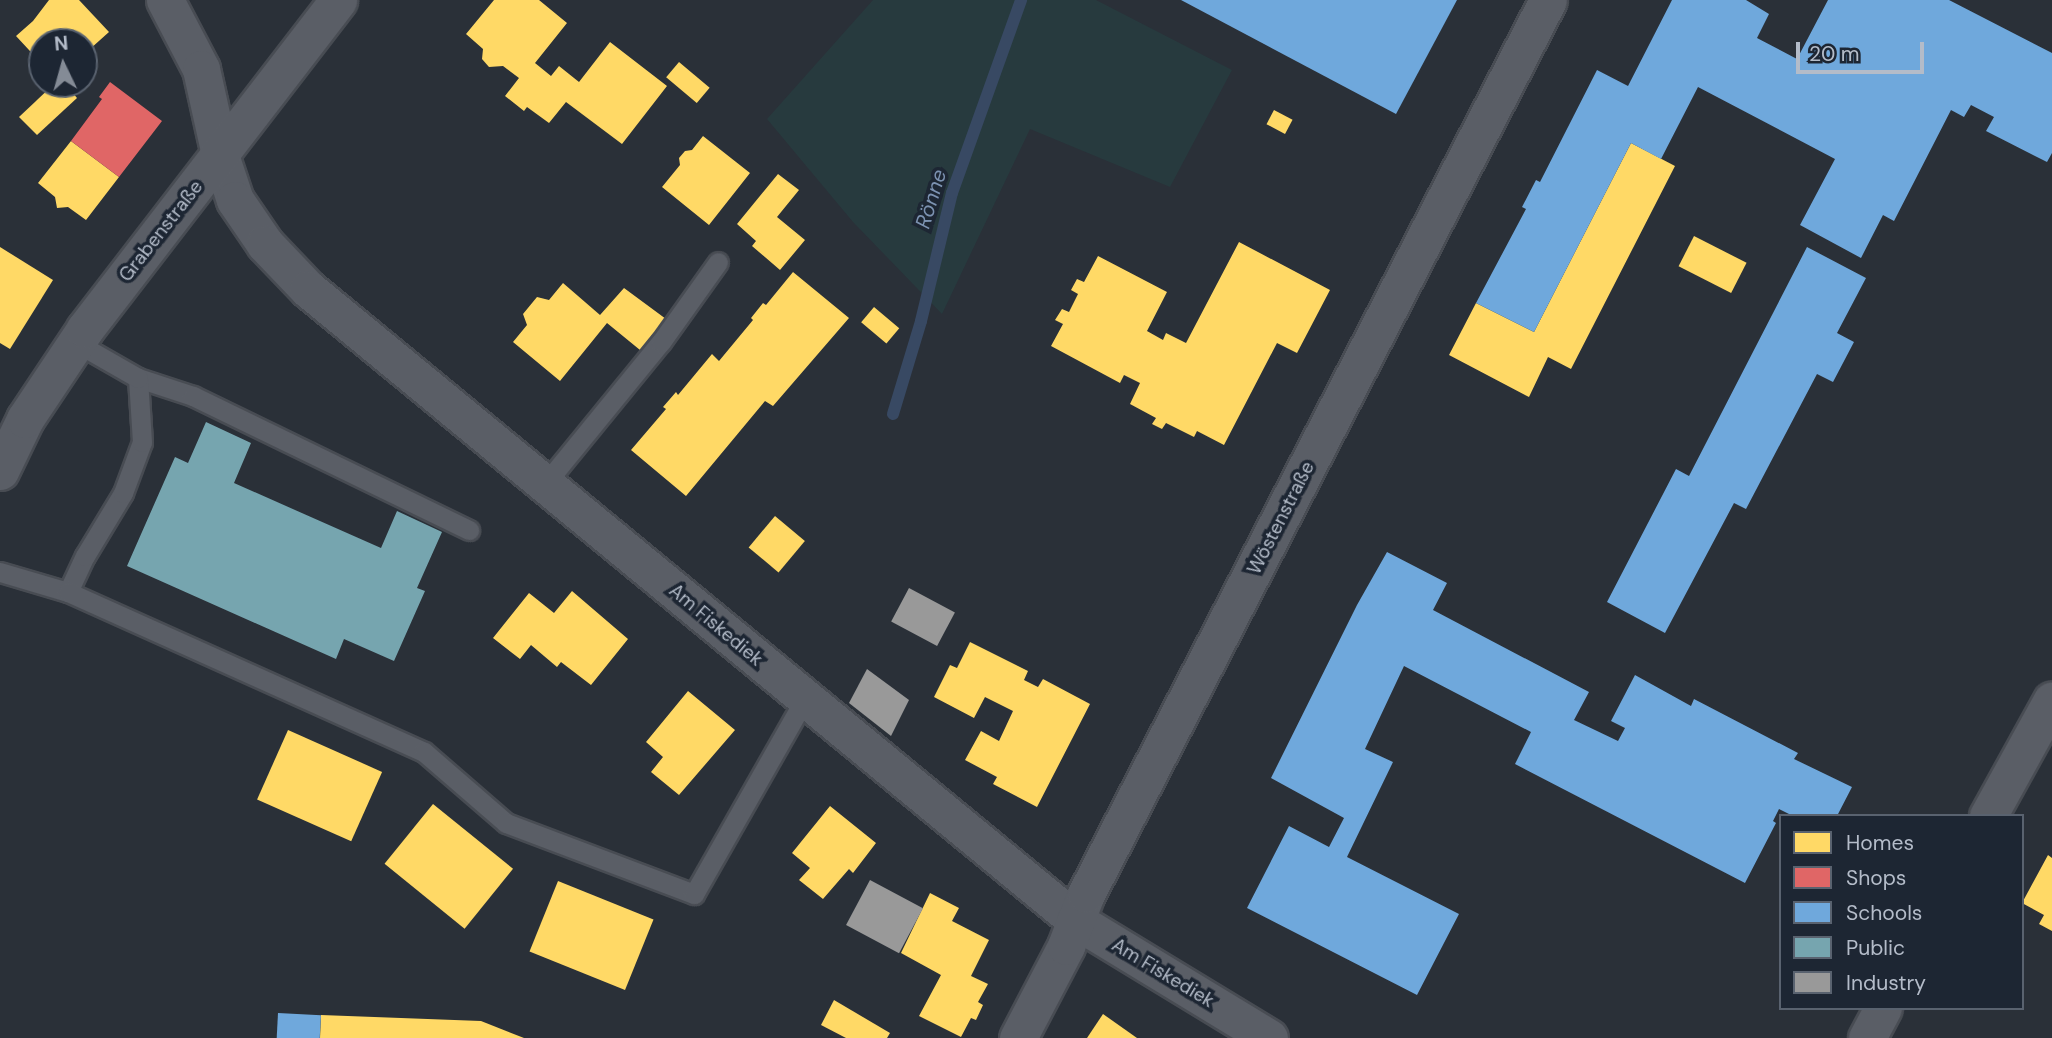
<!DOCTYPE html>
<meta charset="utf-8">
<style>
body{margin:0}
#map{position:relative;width:2052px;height:1038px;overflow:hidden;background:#2a3038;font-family:"DM Sans",sans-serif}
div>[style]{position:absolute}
.green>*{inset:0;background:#273a3e}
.homes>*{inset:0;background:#ffd966;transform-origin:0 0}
.shops>*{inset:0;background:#e06666}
.schools>*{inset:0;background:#6fa8dc;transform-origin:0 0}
.public>*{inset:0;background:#76a5af}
.industry>*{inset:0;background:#999;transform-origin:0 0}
.stream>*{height:12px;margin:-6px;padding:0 6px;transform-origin:6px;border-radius:6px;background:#384963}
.roads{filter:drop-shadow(2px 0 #484c53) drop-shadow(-2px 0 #484c53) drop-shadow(0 2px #484c53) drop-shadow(0 -2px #484c53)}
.service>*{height:19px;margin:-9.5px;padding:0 9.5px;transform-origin:9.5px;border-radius:9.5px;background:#5a5e66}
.minor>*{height:37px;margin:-18.5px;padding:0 18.5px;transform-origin:18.5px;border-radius:18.5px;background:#5a5e66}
span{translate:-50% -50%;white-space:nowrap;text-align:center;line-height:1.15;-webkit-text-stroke:7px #1d2633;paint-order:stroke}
.street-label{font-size:19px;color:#b4bcc9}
.water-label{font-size:21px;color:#7c92b1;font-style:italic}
.legend{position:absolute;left:1779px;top:814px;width:245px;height:196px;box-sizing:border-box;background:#1d2633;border:2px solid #59626f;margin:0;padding:9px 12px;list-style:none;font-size:21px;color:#b4bcc9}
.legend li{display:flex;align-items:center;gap:14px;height:35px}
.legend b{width:35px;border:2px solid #59626f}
.north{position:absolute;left:28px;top:28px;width:70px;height:70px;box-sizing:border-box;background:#1d2633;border:2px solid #59626f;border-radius:50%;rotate:355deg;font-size:19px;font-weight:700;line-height:28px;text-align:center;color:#b4bcc9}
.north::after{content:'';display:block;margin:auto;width:24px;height:32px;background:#848b96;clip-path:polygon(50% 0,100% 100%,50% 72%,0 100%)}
.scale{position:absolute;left:1796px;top:42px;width:128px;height:32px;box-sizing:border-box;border:4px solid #b4bcc9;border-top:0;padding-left:9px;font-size:21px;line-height:24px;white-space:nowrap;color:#b4bcc9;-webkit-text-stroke:5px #1d2633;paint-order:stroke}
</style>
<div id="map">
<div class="green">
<div style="clip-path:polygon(873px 0,1096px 0,1232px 70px,1170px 187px,1030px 129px,942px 314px,853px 222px,767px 119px)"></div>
</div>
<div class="homes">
<div style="clip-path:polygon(49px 0,79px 0,109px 32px,90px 49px,77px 36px,71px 42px,42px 42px,42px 64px,16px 36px,33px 21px)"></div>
<div style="clip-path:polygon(494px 0,539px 0,567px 23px,535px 63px,551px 76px,559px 66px,579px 82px,610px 42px,667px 86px,622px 144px,566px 102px,549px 123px,527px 107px,524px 111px,505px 96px,519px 78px,503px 66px,489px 67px,482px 59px,483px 49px,466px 34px)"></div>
<div style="left:679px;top:62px;width:40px;height:20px;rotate:40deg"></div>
<div style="clip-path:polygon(54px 84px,65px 84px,77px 98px,37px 135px,19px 117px)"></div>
<div style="left:1274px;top:110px;width:21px;height:16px;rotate:28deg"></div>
<div style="clip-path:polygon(703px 136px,750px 173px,709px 225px,662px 187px,680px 165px,679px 158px,685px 151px,692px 150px)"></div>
<div style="clip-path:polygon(71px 141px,119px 177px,86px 220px,68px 207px,57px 208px,55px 197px,38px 183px)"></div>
<div style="clip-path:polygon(1631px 143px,1675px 166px,1571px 369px,1548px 357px,1529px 397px,1449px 355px,1476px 303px,1534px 332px)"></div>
<div style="clip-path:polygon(778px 174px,799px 190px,777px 217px,805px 240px,780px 270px,752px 246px,756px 241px,737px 224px)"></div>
<div style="left:1694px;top:236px;width:59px;height:34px;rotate:27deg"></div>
<div style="clip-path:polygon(1239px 242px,1330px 290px,1297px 353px,1277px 343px,1224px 445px,1197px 431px,1194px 437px,1166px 423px,1162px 429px,1152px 424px,1156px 418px,1130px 404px,1140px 383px,1124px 375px,1120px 383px,1051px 346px,1063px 324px,1055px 320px,1062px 309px,1069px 312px,1078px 294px,1071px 290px,1077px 279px,1084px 282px,1098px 256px,1167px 292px,1147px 331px,1163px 340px,1166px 333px,1186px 343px)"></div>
<div style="clip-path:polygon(0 247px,53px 280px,10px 349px,0 343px)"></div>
<div style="clip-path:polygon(793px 272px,849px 318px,773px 406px,765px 401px,686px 496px,631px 450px,666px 409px,663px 407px,676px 392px,678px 395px,712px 354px,719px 361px,753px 320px,751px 318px,763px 303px,766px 305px)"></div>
<div style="clip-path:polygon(563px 283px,600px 315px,624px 288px,666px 319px,640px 350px,607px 323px,560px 381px,513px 342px,527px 325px,523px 314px,537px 297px,549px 300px)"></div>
<div style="left:874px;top:307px;width:33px;height:20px;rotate:40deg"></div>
<div style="left:775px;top:516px;width:39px;height:41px;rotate:40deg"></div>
<div style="clip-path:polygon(572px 591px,628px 639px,591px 685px,561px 662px,557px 667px,531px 645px,520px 659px,493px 638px,529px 593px,554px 613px)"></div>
<div style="clip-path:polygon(970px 642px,1028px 671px,1024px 680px,1038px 687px,1043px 679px,1090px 704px,1037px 807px,993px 784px,997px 777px,965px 760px,981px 731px,999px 741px,1013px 711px,985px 697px,974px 718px,934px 697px,950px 665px,957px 668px)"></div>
<div style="clip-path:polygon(688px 691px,735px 730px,679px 795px,651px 772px,663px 757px,646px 742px)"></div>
<div style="left:288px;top:730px;width:103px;height:76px;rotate:24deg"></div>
<div style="left:433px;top:804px;width:103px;height:77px;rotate:39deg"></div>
<div style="clip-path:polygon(830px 806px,876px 843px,853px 873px,849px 869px,823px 899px,799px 880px,810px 868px,792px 853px)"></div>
<div style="clip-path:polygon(2048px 855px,2052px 858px,2052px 931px,2039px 924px,2044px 915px,2022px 903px)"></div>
<div style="left:558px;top:881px;width:103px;height:76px;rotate:22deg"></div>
<div style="clip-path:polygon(930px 893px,959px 908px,952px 921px,989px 940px,971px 976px,988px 984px,978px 1002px,983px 1005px,976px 1020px,971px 1018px,961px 1037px,919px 1016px,941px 975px,901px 953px)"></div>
<div style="clip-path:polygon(834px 1000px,890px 1033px,887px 1038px,846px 1038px,821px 1025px)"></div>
<div style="clip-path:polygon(1103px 1014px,1137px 1038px,1087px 1038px)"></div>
<div style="clip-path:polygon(321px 1015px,481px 1021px,524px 1038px,320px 1038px)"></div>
</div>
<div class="shops">
<div style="clip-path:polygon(110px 82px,162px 121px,119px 177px,71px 141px,102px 99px,99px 97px)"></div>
</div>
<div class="schools">
<div style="clip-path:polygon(1181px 0,1457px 0,1396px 114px)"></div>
<div style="clip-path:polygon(1672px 0,1746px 0,1769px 14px,1757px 38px,1797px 59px,1828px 0,1949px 0,2052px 53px,2052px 153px,2047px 162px,1986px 131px,1994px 117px,1971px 105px,1964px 117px,1951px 110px,1894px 221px,1883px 215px,1861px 258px,1800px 225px,1835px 159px,1698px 87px,1661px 159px,1631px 143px,1534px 332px,1476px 303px,1526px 209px,1522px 207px,1536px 180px,1540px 182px,1597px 70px,1628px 86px)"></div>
<div style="clip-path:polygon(1807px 247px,1866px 278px,1837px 333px,1854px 342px,1833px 382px,1817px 374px,1746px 509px,1734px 503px,1665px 633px,1607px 602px,1676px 469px,1689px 476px)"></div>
<div style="clip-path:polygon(1387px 552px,1447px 583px,1433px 610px,1589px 692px,1574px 720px,1618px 741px,1625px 728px,1611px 721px,1635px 675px,1691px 706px,1694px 699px,1798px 753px,1794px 759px,1852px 787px,1837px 816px,1793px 816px,1779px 809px,1773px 821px,1776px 823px,1745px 883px,1515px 764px,1531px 732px,1404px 666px,1365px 749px,1393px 762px,1347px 857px,1459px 914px,1417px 995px,1247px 908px,1289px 826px,1329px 847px,1344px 818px,1271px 778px,1357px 605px)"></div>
<div style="left:278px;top:1013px;width:43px;height:25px;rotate:3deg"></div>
</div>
<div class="public">
<div style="clip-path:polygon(206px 422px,251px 443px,234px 483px,381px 548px,397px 511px,442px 532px,417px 588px,425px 591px,394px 661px,344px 639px,336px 659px,127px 566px,175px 457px,188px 463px)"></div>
</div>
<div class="industry">
<div style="left:909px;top:588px;width:52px;height:38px;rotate:28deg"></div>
<div style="clip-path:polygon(867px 669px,909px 700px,891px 736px,849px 703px)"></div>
<div style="left:870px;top:880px;width:60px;height:51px;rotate:28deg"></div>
</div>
<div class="stream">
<div style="left:893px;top:414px;width:97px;rotate:-73.2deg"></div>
<div style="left:921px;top:321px;width:132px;rotate:-76.4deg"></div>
<div style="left:952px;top:193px;width:205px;rotate:-70.3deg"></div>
</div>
<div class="roads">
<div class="service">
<div style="left:138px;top:378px;width:58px;rotate:18.1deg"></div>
<div style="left:193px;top:396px;width:307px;rotate:25.9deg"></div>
<div style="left:545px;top:484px;width:183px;rotate:-50.8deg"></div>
<div style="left:661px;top:342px;width:98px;rotate:-54.5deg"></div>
<div style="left:0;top:572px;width:71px;rotate:16.4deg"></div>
<div style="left:68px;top:592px;width:40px;rotate:-65deg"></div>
<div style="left:85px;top:556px;width:74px;rotate:-58.9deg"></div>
<div style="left:123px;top:493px;width:54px;rotate:-69.6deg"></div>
<div style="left:142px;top:442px;width:64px;rotate:-93.6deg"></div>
<div style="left:138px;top:378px;width:70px;rotate:-150.2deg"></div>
<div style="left:68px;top:592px;width:390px;rotate:24.2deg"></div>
<div style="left:424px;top:752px;width:108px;rotate:40.9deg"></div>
<div style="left:506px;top:823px;width:201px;rotate:20.7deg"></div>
<div style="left:694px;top:894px;width:224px;rotate:-60.4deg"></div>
</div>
<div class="minor">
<div style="left:165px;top:0;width:78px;rotate:62.4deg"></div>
<div style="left:201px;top:69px;width:88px;rotate:77.5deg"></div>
<div style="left:220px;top:155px;width:47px;rotate:71.6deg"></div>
<div style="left:235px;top:200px;width:53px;rotate:55.7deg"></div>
<div style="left:265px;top:244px;width:62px;rotate:46.3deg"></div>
<div style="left:308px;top:289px;width:993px;rotate:39.44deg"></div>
<div style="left:1075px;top:920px;width:227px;rotate:31.3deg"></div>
<div style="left:0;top:471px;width:58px;rotate:-64.3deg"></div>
<div style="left:25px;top:419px;width:108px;rotate:-56.3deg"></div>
<div style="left:85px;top:329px;width:415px;rotate:-52.4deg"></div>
<div style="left:1988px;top:816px;width:132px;rotate:-61.1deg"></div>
<div style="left:1018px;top:1038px;width:104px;rotate:-62.4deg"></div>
<div style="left:1066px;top:946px;width:56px;rotate:-69deg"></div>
<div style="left:1086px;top:894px;width:1006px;rotate:-62.67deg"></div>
<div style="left:1867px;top:1038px;width:34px;rotate:-62deg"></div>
</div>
</div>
<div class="street-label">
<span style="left:161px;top:231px;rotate:-52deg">Grabenstraße</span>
<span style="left:1281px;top:518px;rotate:-63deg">Wöstenstraße</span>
<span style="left:716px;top:625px;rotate:40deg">Am Fiskediek</span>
<span style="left:1163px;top:973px;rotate:31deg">Am Fiskediek</span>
</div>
<div class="water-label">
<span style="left:931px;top:199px;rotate:-73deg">Rönne</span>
</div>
<ul class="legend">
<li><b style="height:19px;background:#ffd966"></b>Homes</li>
<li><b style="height:19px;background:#e06666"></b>Shops</li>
<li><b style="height:19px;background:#6fa8dc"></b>Schools</li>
<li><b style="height:19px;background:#76a5af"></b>Public</li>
<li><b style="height:19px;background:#999"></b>Industry</li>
</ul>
<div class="north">N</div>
<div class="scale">20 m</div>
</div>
